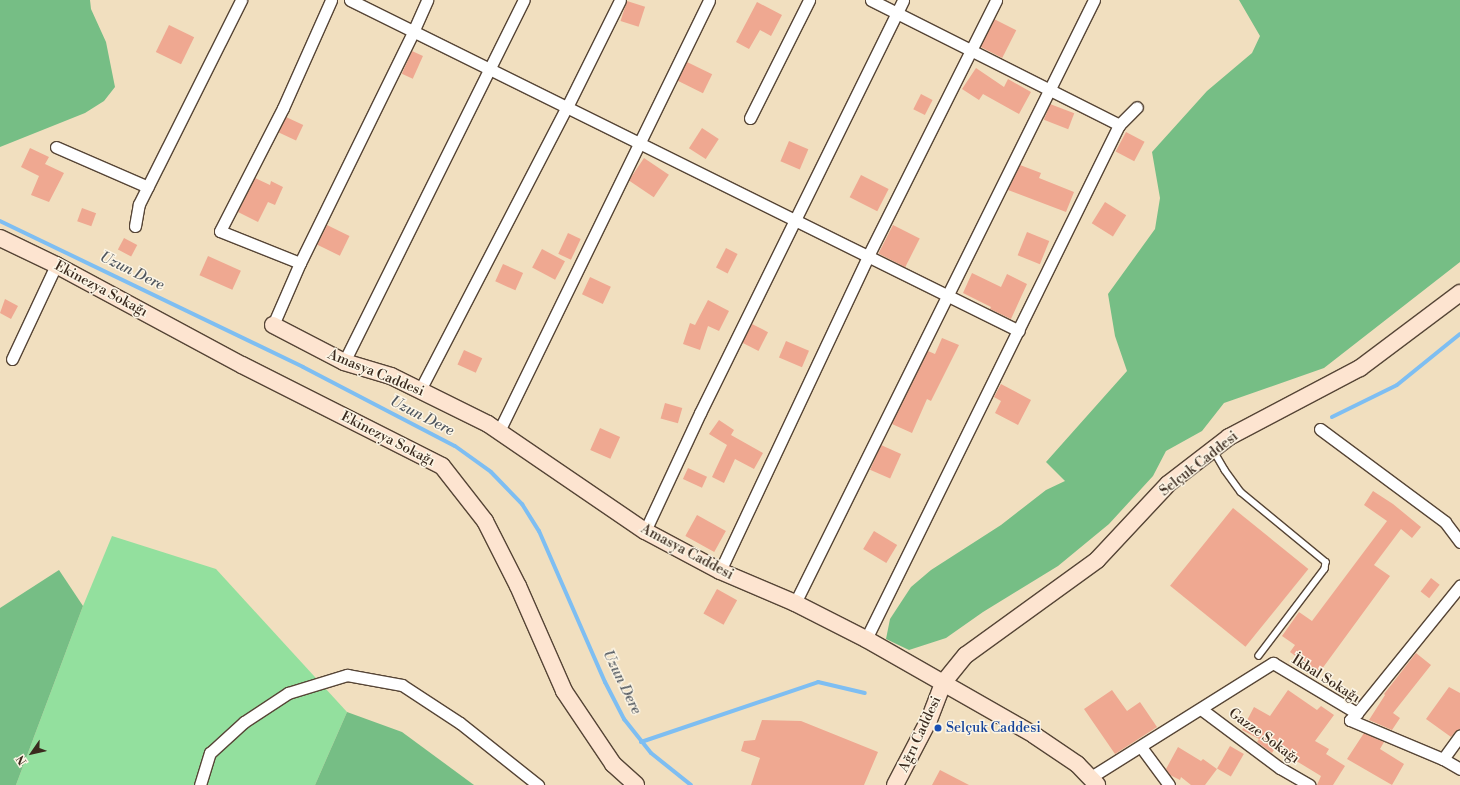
<!DOCTYPE html>
<meta charset="utf-8">
<style>
body{margin:0}
#map{position:relative;width:1460px;height:785px;overflow:hidden;background:#f1dfbf;font-family:"Libre Bodoni",serif}
div>[style]{position:absolute}
.green>*{inset:0;background:#93e09e}
.forest>*{inset:0;background:#76be85}
.stream>*{height:4px;margin:-2px;padding:0 2px;transform-origin:2px;border-radius:2px;background:#7ebef2}
.building>*{inset:0;background:#efa891;transform-origin:0 0}
.roads{filter:drop-shadow(1px 0 #564536) drop-shadow(-1px 0 #564536) drop-shadow(0 1px #564536) drop-shadow(0 -1px #564536)}
.lane>*{height:5.5px;margin:-2.75px;padding:0 2.75px;transform-origin:2.75px;border-radius:2.75px;background:#fff}
.street>*{height:11px;margin:-5.5px;padding:0 5.5px;transform-origin:5.5px;border-radius:5.5px;background:#fff}
.secondary>*{height:16px;margin:-8px;padding:0 8px;transform-origin:8px;border-radius:8px;background:#fde4d0}
.dots>*{width:11px;height:11px;translate:-50% -50%;box-sizing:border-box;border:2px solid #fcf5e5;border-radius:50%}
span{translate:-50% -50%;white-space:nowrap;text-align:center;line-height:1.15;-webkit-text-stroke:3px #fcf5e5;paint-order:stroke}
.street-label{font-size:14px;color:#3b2a1e}
.transit-label{font-size:14px;color:#164399}
.left{translate:0 -50%;text-align:left}
.water-label{font-size:15px;color:#4f565e;font-style:italic}
.north{position:absolute;left:12px;top:733px;width:40px;height:40px;-webkit-text-stroke:3px #fcf5e5;paint-order:stroke;rotate:236deg;font-size:11px;font-weight:700;line-height:16px;text-align:center;color:#3b2a1e}
.north::after{content:'';display:block;margin:auto;width:14px;height:18px;background:#3b2a1e;clip-path:polygon(50% 0,100% 100%,50% 72%,0 100%)}
</style>
<div id="map">
<div class="green">
<div style="clip-path:polygon(112px 536px,216px 569px,347px 712px,315px 785px,16px 785px,83px 606px)"></div>
</div>
<div class="forest">
<div style="clip-path:polygon(0 0,90px 0,91px 9px,106px 42px,115px 87px,104px 101px,85px 113px,0 147px)"></div>
<div style="clip-path:polygon(1239px 0,1460px 0,1460px 262px,1324px 368px,1224px 403px,1202px 431px,1166px 451px,1153px 476px,1109px 524px,1058px 566px,983px 612px,946px 638px,909px 650px,886px 639px,890px 619px,911px 587px,931px 570px,1001px 525px,1046px 490px,1065px 481px,1046px 462px,1127px 371px,1115px 336px,1108px 294px,1155px 229px,1160px 198px,1152px 152px,1207px 91px,1252px 53px,1260px 36px)"></div>
<div style="clip-path:polygon(59px 570px,83px 606px,16px 785px,0 785px,0 608px)"></div>
<div style="clip-path:polygon(347px 712px,402px 732px,474px 785px,315px 785px)"></div>
</div>
<div class="stream">
<div style="left:0;top:221px;width:336px;rotate:25.7deg"></div>
<div style="left:303px;top:367px;width:171px;rotate:27.5deg"></div>
<div style="left:455px;top:446px;width:44px;rotate:35.8deg"></div>
<div style="left:491px;top:472px;width:45px;rotate:45.9deg"></div>
<div style="left:522px;top:504px;width:32px;rotate:58deg"></div>
<div style="left:539px;top:531px;width:165px;rotate:66.4deg"></div>
<div style="left:605px;top:682px;width:42px;rotate:62.8deg"></div>
<div style="left:624px;top:719px;width:43px;rotate:51.5deg"></div>
<div style="left:651px;top:753px;width:51px;rotate:38.7deg"></div>
<div style="left:1332px;top:417px;width:72px;rotate:-26.2deg"></div>
<div style="left:1397px;top:385px;width:81px;rotate:-39deg"></div>
<div style="left:641px;top:742px;width:187px;rotate:-18.7deg"></div>
<div style="left:818px;top:682px;width:48px;rotate:13.2deg"></div>
</div>
<div class="building">
<div style="left:627px;top:1px;width:19px;height:21px;rotate:18deg"></div>
<div style="clip-path:polygon(757px 2px,782px 15px,771px 36px,760px 30px,749px 49px,736px 42px)"></div>
<div style="left:994px;top:19px;width:25px;height:31px;rotate:27deg"></div>
<div style="left:169px;top:25px;width:28px;height:30px;rotate:26deg"></div>
<div style="left:412px;top:51px;width:12px;height:25px;rotate:24deg"></div>
<div style="left:687px;top:62px;width:28px;height:21px;rotate:26deg"></div>
<div style="clip-path:polygon(976px 68px,1004px 87px,1008px 79px,1031px 92px,1019px 114px,983px 94px,979px 100px,962px 89px)"></div>
<div style="left:921px;top:94px;width:13px;height:17px;rotate:27deg"></div>
<div style="left:1050px;top:104px;width:26px;height:17px;rotate:21deg"></div>
<div style="left:286px;top:117px;width:19px;height:17px;rotate:25deg"></div>
<div style="left:702px;top:128px;width:20px;height:24px;rotate:33deg"></div>
<div style="left:1126px;top:132px;width:21px;height:22px;rotate:28deg"></div>
<div style="left:789px;top:141px;width:21px;height:22px;rotate:23deg"></div>
<div style="clip-path:polygon(30px 148px,49px 157px,45px 164px,64px 173px,49px 202px,31px 195px,39px 176px,21px 167px)"></div>
<div style="left:644px;top:158px;width:30px;height:27px;rotate:34deg"></div>
<div style="clip-path:polygon(1020px 165px,1041px 173px,1039px 178px,1074px 192px,1066px 212px,1008px 190px)"></div>
<div style="left:861px;top:175px;width:31px;height:25px;rotate:27deg"></div>
<div style="clip-path:polygon(255px 178px,270px 185px,271px 181px,283px 187px,275px 205px,268px 202px,258px 222px,238px 212px)"></div>
<div style="left:1105px;top:202px;width:25px;height:25px;rotate:32deg"></div>
<div style="left:82px;top:208px;width:15px;height:14px;rotate:20deg"></div>
<div style="left:327px;top:225px;width:25px;height:22px;rotate:26deg"></div>
<div style="left:893px;top:225px;width:30px;height:32px;rotate:27deg"></div>
<div style="left:1027px;top:232px;width:24px;height:25px;rotate:22deg"></div>
<div style="left:568px;top:233px;width:14px;height:23px;rotate:25deg"></div>
<div style="left:124px;top:238px;width:15px;height:13px;rotate:28deg"></div>
<div style="left:726px;top:248px;width:13px;height:22px;rotate:27deg"></div>
<div style="left:542px;top:249px;width:26px;height:21px;rotate:28deg"></div>
<div style="left:208px;top:256px;width:36px;height:21px;rotate:24deg"></div>
<div style="left:503px;top:264px;width:22px;height:19px;rotate:24deg"></div>
<div style="clip-path:polygon(972px 273px,1001px 287px,1007px 274px,1027px 284px,1011px 319px,990px 309px,991px 307px,963px 293px)"></div>
<div style="left:590px;top:277px;width:23px;height:19px;rotate:25deg"></div>
<div style="clip-path:polygon(5px 299px,18px 306px,11px 319px,0 313px)"></div>
<div style="clip-path:polygon(708px 300px,729px 311px,719px 331px,708px 326px,700px 350px,683px 344px,690px 323px,695px 325px)"></div>
<div style="left:752px;top:324px;width:18px;height:21px;rotate:27deg"></div>
<div style="clip-path:polygon(942px 338px,959px 345px,931px 401px,927px 399px,912px 433px,892px 424px,928px 351px,935px 354px)"></div>
<div style="left:786px;top:341px;width:25px;height:18px;rotate:23deg"></div>
<div style="left:464px;top:350px;width:20px;height:16px;rotate:24deg"></div>
<div style="clip-path:polygon(1001px 384px,1031px 400px,1018px 425px,995px 413px,1001px 401px,994px 397px)"></div>
<div style="left:665px;top:403px;width:18px;height:16px;rotate:16deg"></div>
<div style="clip-path:polygon(719px 420px,734px 430px,731px 435px,763px 453px,754px 469px,735px 459px,724px 483px,712px 477px,727px 445px,709px 434px)"></div>
<div style="left:600px;top:428px;width:22px;height:24px;rotate:24deg"></div>
<div style="left:881px;top:445px;width:22px;height:27px;rotate:24deg"></div>
<div style="left:688px;top:468px;width:21px;height:12px;rotate:25deg"></div>
<div style="clip-path:polygon(1373px 491px,1393px 504px,1421px 527px,1412px 538px,1401px 529px,1374px 565px,1390px 576px,1319px 673px,1290px 652px,1295px 645px,1282px 636px,1299px 612px,1312px 621px,1387px 521px,1364px 505px)"></div>
<div style="left:1233px;top:508px;width:97px;height:100px;rotate:39deg"></div>
<div style="left:697px;top:515px;width:33px;height:24px;rotate:29deg"></div>
<div style="left:874px;top:531px;width:27px;height:21px;rotate:31deg"></div>
<div style="left:1431px;top:578px;width:11px;height:17px;rotate:38deg"></div>
<div style="left:717px;top:589px;width:23px;height:28px;rotate:29deg"></div>
<div style="clip-path:polygon(1416px 653px,1431px 665px,1393px 713px,1400px 718px,1392px 730px,1369px 720px,1385px 695px,1384px 694px)"></div>
<div style="clip-path:polygon(1449px 687px,1460px 693px,1460px 729px,1455px 732px,1451px 737px,1426px 719px)"></div>
<div style="clip-path:polygon(1112px 690px,1127px 711px,1140px 702px,1157px 727px,1115px 754px,1084px 709px)"></div>
<div style="clip-path:polygon(1288px 690px,1317px 710px,1321px 706px,1334px 715px,1315px 741px,1329px 749px,1326px 754px,1345px 766px,1333px 785px,1317px 785px,1321px 776px,1275px 748px,1272px 753px,1257px 742px,1259px 739px,1242px 730px,1254px 707px,1270px 716px)"></div>
<div style="clip-path:polygon(762px 720px,801px 721px,878px 752px,864px 785px,751px 785px,760px 758px,741px 751px,744px 741px,755px 740px)"></div>
<div style="clip-path:polygon(1364px 733px,1384px 742px,1380px 749px,1404px 764px,1392px 785px,1347px 759px)"></div>
<div style="left:1230px;top:746px;width:16px;height:26px;rotate:30deg"></div>
<div style="clip-path:polygon(1178px 747px,1201px 761px,1203px 759px,1217px 769px,1205px 785px,1191px 785px,1181px 777px,1180px 780px,1170px 775px,1166px 769px)"></div>
<div style="clip-path:polygon(940px 770px,969px 785px,932px 785px)"></div>
</div>
<div class="roads">
<div class="lane">
<div style="left:1214px;top:451px;width:22px;rotate:60deg"></div>
<div style="left:1225px;top:470px;width:27px;rotate:54deg"></div>
<div style="left:1241px;top:492px;width:110px;rotate:39.5deg"></div>
<div style="left:1326px;top:562px;width:7px;rotate:98deg"></div>
<div style="left:1325px;top:569px;width:109px;rotate:127.2deg"></div>
</div>
<div class="street">
<div style="left:350px;top:0;width:746px;rotate:26.32deg"></div>
<div style="left:871px;top:0;width:278px;rotate:26.7deg"></div>
<div style="left:750px;top:118px;width:132px;rotate:-63.4deg"></div>
<div style="left:56px;top:147px;width:100px;rotate:23.5deg"></div>
<div style="left:135px;top:226px;width:22px;rotate:-80deg"></div>
<div style="left:139px;top:204px;width:228px;rotate:-63.4deg"></div>
<div style="left:300px;top:263px;width:86px;rotate:-158.2deg"></div>
<div style="left:220px;top:231px;width:138px;rotate:-62.9deg"></div>
<div style="left:283px;top:108px;width:118px;rotate:-66deg"></div>
<div style="left:273px;top:325px;width:68px;rotate:-66.5deg"></div>
<div style="left:300px;top:263px;width:257px;rotate:-63.9deg"></div>
<div style="left:413px;top:32px;width:35px;rotate:-66deg"></div>
<div style="left:12px;top:359px;width:104px;rotate:-64.9deg"></div>
<div style="left:344px;top:362px;width:404px;rotate:-63.6deg"></div>
<div style="left:420px;top:390px;width:319px;rotate:-62.6deg"></div>
<div style="left:567px;top:107px;width:119px;rotate:-63.6deg"></div>
<div style="left:1320px;top:429px;width:156px;rotate:36.6deg"></div>
<div style="left:1445px;top:522px;width:25px;rotate:53deg"></div>
<div style="left:499px;top:431px;width:479px;rotate:-64deg"></div>
<div style="left:645px;top:531px;width:130px;rotate:-65deg"></div>
<div style="left:700px;top:413px;width:460px;rotate:-63.8deg"></div>
<div style="left:720px;top:571px;width:348px;rotate:-64.8deg"></div>
<div style="left:868px;top:256px;width:286px;rotate:-63.4deg"></div>
<div style="left:795px;top:603px;width:673px;rotate:-63.63deg"></div>
<div style="left:866px;top:639px;width:573px;rotate:-63.79deg"></div>
<div style="left:1119px;top:125px;width:25px;rotate:-45deg"></div>
<div style="left:1201px;top:709px;width:99px;rotate:36.8deg"></div>
<div style="left:1280px;top:768px;width:34px;rotate:30deg"></div>
<div style="left:1357px;top:713px;width:164px;rotate:-51deg"></div>
<div style="left:1141px;top:747px;width:47px;rotate:53.6deg"></div>
<div style="left:1443px;top:759px;width:29px;rotate:-54deg"></div>
<div style="left:1091px;top:777px;width:215px;rotate:-32.1deg"></div>
<div style="left:1273px;top:663px;width:98px;rotate:30.8deg"></div>
<div style="left:1357px;top:713px;width:10px;rotate:135deg"></div>
<div style="left:1350px;top:720px;width:101px;rotate:22.8deg"></div>
<div style="left:1443px;top:759px;width:20px;rotate:30deg"></div>
<div style="left:200px;top:785px;width:34px;rotate:-73deg"></div>
<div style="left:210px;top:753px;width:46px;rotate:-42.4deg"></div>
<div style="left:244px;top:722px;width:53px;rotate:-33.4deg"></div>
<div style="left:288px;top:693px;width:62px;rotate:-17deg"></div>
<div style="left:347px;top:675px;width:56px;rotate:10.3deg"></div>
<div style="left:402px;top:685px;width:69px;rotate:33.2deg"></div>
<div style="left:460px;top:723px;width:100px;rotate:38.5deg"></div>
</div>
<div class="secondary">
<div style="left:0;top:238px;width:62px;rotate:25.7deg"></div>
<div style="left:56px;top:265px;width:211px;rotate:28.3deg"></div>
<div style="left:242px;top:365px;width:224px;rotate:26.8deg"></div>
<div style="left:442px;top:466px;width:70px;rotate:52deg"></div>
<div style="left:485px;top:521px;width:73px;rotate:63.1deg"></div>
<div style="left:518px;top:586px;width:115px;rotate:66.3deg"></div>
<div style="left:564px;top:691px;width:88px;rotate:56.1deg"></div>
<div style="left:613px;top:764px;width:31px;rotate:42deg"></div>
<div style="left:273px;top:325px;width:80px;rotate:27.5deg"></div>
<div style="left:344px;top:362px;width:49px;rotate:16.6deg"></div>
<div style="left:391px;top:376px;width:108px;rotate:26.3deg"></div>
<div style="left:488px;top:424px;width:190px;rotate:34.3deg"></div>
<div style="left:645px;top:531px;width:85px;rotate:28.1deg"></div>
<div style="left:720px;top:571px;width:82px;rotate:23.1deg"></div>
<div style="left:795px;top:603px;width:80px;rotate:26.9deg"></div>
<div style="left:866px;top:639px;width:193px;rotate:29.7deg"></div>
<div style="left:1034px;top:735px;width:52px;rotate:34deg"></div>
<div style="left:1077px;top:764px;width:29px;rotate:46deg"></div>
<div style="left:895px;top:785px;width:73px;rotate:-62.4deg"></div>
<div style="left:929px;top:720px;width:40px;rotate:-69deg"></div>
<div style="left:943px;top:683px;width:36px;rotate:-51deg"></div>
<div style="left:966px;top:655px;width:162px;rotate:-35.9deg"></div>
<div style="left:1097px;top:560px;width:104px;rotate:-46.9deg"></div>
<div style="left:1168px;top:484px;width:77px;rotate:-37.6deg"></div>
<div style="left:1229px;top:437px;width:148px;rotate:-27.8deg"></div>
<div style="left:1360px;top:368px;width:125px;rotate:-36.9deg"></div>
</div>
</div>
<div class="dots">
<div style="left:938px;top:728px;background:#1a4fb4"></div>
</div>
<div class="street-label">
<span style="left:101px;top:289px;rotate:28deg">Ekinezya Sokağı</span>
<span style="left:376px;top:373px;rotate:22deg">Amasya Caddesi</span>
<span style="left:388px;top:439px;rotate:27deg">Ekinezya Sokağı</span>
<span style="left:1199px;top:464px;rotate:-38deg">Selçuk Caddesi</span>
<span style="left:687px;top:552px;rotate:28deg">Amasya Caddesi</span>
<span style="left:1326px;top:679px;rotate:32deg">İkbal Sokağı</span>
<span style="left:920px;top:734px;rotate:-65deg">Ağrı Caddesi</span>
<span style="left:1264px;top:736px;rotate:36deg">Gazze Sokağı</span>
</div>
<div class="transit-label">
<span class="left" style="left:946px;top:728px">Selçuk Caddesi</span>
</div>
<div class="water-label">
<span style="left:132px;top:271px;rotate:26deg">Uzun Dere</span>
<span style="left:422px;top:416px;rotate:27deg">Uzun Dere</span>
<span style="left:622px;top:682px;rotate:64deg">Uzun Dere</span>
</div>
<div class="north">N</div>
</div>
